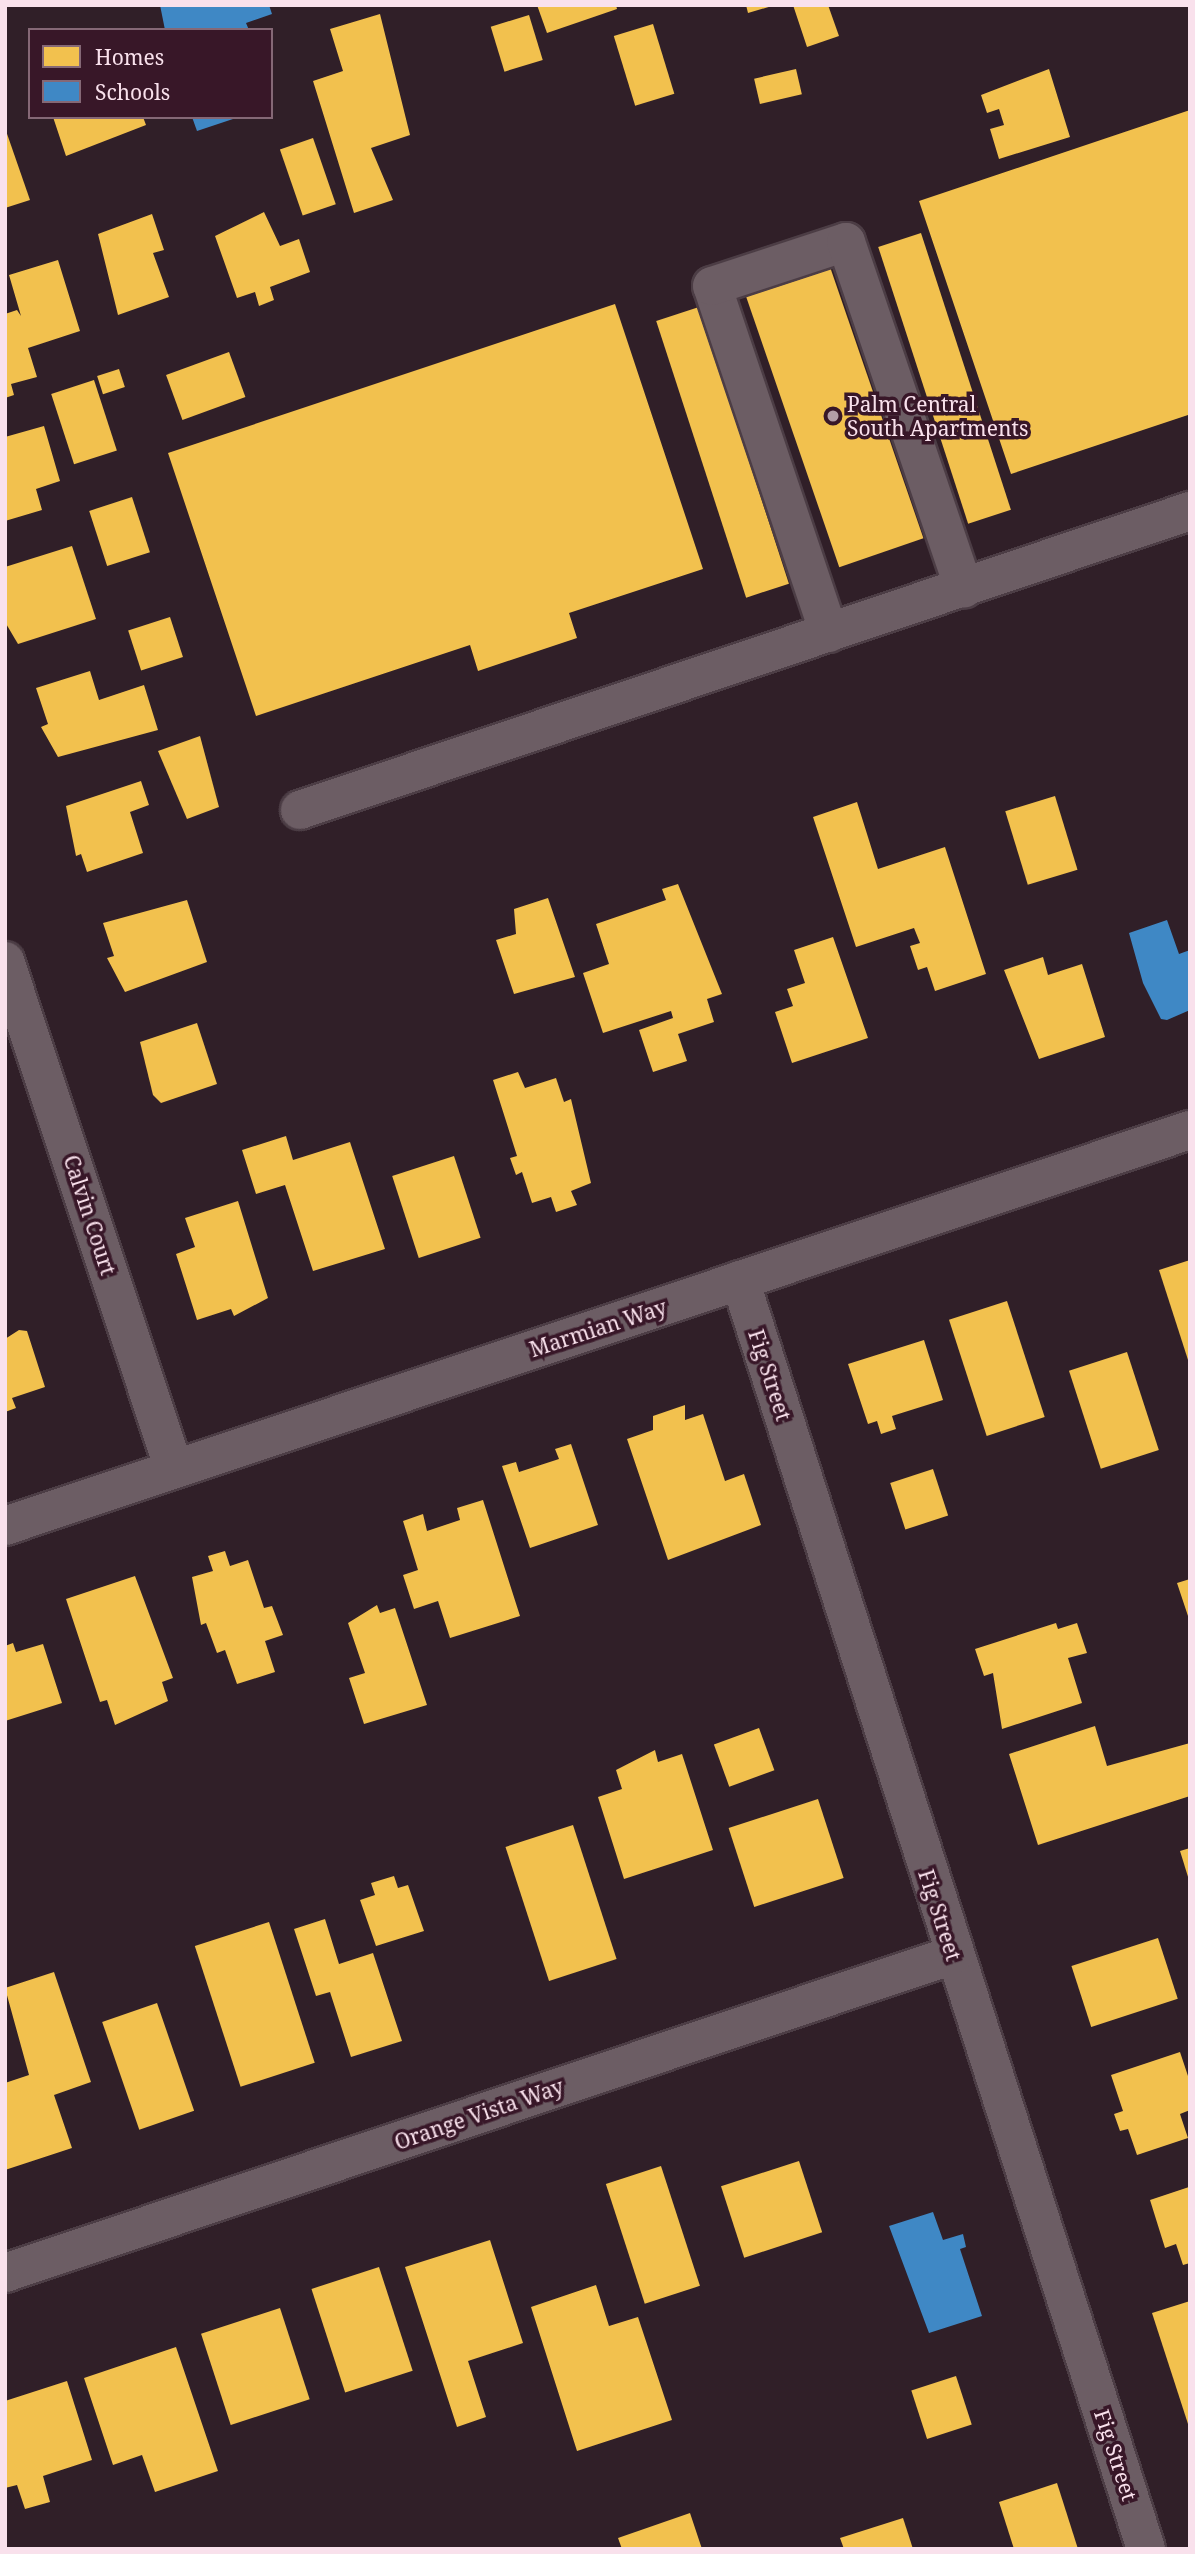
<!DOCTYPE html>
<style>
body{margin:0}
#map{position:relative;width:1195px;height:2554px;overflow:hidden;background:#301f28;font-family:"Noto Serif",serif}
div>[style]{position:absolute}
.homes>*{inset:0;background:#f2c14e;transform-origin:0 0}
.schools>*{inset:0;background:#3f88c5}
.roads{filter:drop-shadow(2px 0 #4c3d45) drop-shadow(-2px 0 #4c3d45) drop-shadow(0 2px #4c3d45) drop-shadow(0 -2px #4c3d45)}
.minor>*{height:38px;margin:-19px;padding:0 19px;transform-origin:19px;border-radius:19px;background:#6c5d64}
.dots>*{width:19px;height:19px;translate:-50% -50%;box-sizing:border-box;border:4px solid #381728;border-radius:50%}
span{translate:-50% -50%;white-space:nowrap;text-align:center;line-height:1.15;-webkit-text-stroke:7px #381728;paint-order:stroke}
.poi-label{font-size:21px;color:#f9e1ec}
.left{translate:0 -50%;text-align:left}
.street-label{font-size:21px;color:#f9e1ec}
.frame{position:absolute;inset:0;border:7px solid #f9e1ec;pointer-events:none}
.legend{position:absolute;left:28px;top:28px;width:245px;height:91px;box-sizing:border-box;background:#381728;border:2px solid #856876;margin:0;padding:9px 12px;list-style:none;font-size:21px;color:#f9e1ec}
.legend li{display:flex;align-items:center;gap:14px;height:35px}
.legend b{width:35px;border:2px solid #856876}
</style>
<div id="map">
<div class="homes">
<div style="clip-path:polygon(537px 5px,616px 5px,617px 9px,547px 33px)"></div>
<div style="clip-path:polygon(746px 5px,772px 5px,772px 6px,748px 13px)"></div>
<div style="clip-path:polygon(793px 5px,828px 5px,839px 36px,807px 47px)"></div>
<div style="clip-path:polygon(380px 14px,410px 135px,371px 148px,393px 200px,354px 213px,313px 81px,343px 71px,330px 29px)"></div>
<div style="left:529px;top:15px;width:47px;height:40px;rotate:73deg"></div>
<div style="left:653px;top:24px;width:73px;height:41px;rotate:73deg"></div>
<div style="left:796px;top:69px;width:26px;height:43px;rotate:77deg"></div>
<div style="clip-path:polygon(1049px 69px,1070px 137px,999px 159px,990px 129px,1004px 125px,999px 109px,987px 113px,981px 95px)"></div>
<div style="clip-path:polygon(1190px 110px,1190px 420px,1188px 415px,1011px 474px,919px 201px)"></div>
<div style="clip-path:polygon(53px 117px,143px 117px,146px 125px,66px 156px)"></div>
<div style="clip-path:polygon(5px 128px,30px 200px,5px 208px)"></div>
<div style="left:313px;top:138px;width:70px;height:35px;rotate:71deg"></div>
<div style="clip-path:polygon(264px 212px,280px 246px,299px 239px,310px 272px,270px 287px,274px 300px,259px 306px,255px 292px,237px 298px,215px 236px)"></div>
<div style="clip-path:polygon(152px 214px,164px 250px,153px 253px,169px 297px,118px 315px,98px 234px)"></div>
<div style="left:921px;top:233px;width:291px;height:45px;rotate:72deg"></div>
<div style="clip-path:polygon(58px 260px,80px 331px,28px 348px,37px 377px,11px 384px,14px 395px,5px 398px,5px 314px,17px 310px,21px 316px,9px 275px)"></div>
<div style="left:829px;top:264px;width:290px;height:89px;rotate:71deg"></div>
<div style="clip-path:polygon(615px 304px,703px 569px,569px 613px,577px 638px,478px 671px,470px 645px,256px 716px,168px 453px)"></div>
<div style="left:699px;top:307px;width:291px;height:45px;rotate:72deg"></div>
<div style="left:229px;top:352px;width:48px;height:67px;rotate:70deg"></div>
<div style="left:119px;top:369px;width:19px;height:23px;rotate:72deg"></div>
<div style="left:94px;top:380px;width:74px;height:45px;rotate:72deg"></div>
<div style="clip-path:polygon(44px 426px,60px 481px,36px 489px,42px 510px,5px 521px,5px 437px)"></div>
<div style="left:132px;top:497px;width:58px;height:45px;rotate:72deg"></div>
<div style="clip-path:polygon(72px 546px,96px 619px,18px 644px,5px 622px,5px 567px)"></div>
<div style="left:170px;top:617px;width:42px;height:44px;rotate:72deg"></div>
<div style="clip-path:polygon(90px 671px,99px 700px,144px 685px,158px 730px,58px 757px,41px 727px,48px 724px,36px 688px)"></div>
<div style="clip-path:polygon(200px 736px,219px 807px,187px 819px,158px 751px)"></div>
<div style="clip-path:polygon(141px 781px,149px 805px,130px 812px,143px 853px,87px 872px,81px 854px,76px 856px,66px 806px)"></div>
<div style="left:1055px;top:796px;width:77px;height:52px;rotate:73deg"></div>
<div style="clip-path:polygon(857px 802px,878px 869px,945px 847px,986px 974px,935px 991px,927px 967px,918px 970px,910px 946px,920px 943px,914px 928px,856px 947px,813px 817px)"></div>
<div style="clip-path:polygon(678px 884px,722px 994px,707px 999px,714px 1022px,678px 1034px,687px 1061px,653px 1072px,639px 1030px,673px 1018px,671px 1011px,603px 1033px,583px 973px,609px 964px,596px 924px,666px 900px,662px 889px)"></div>
<div style="clip-path:polygon(548px 898px,575px 977px,514px 994px,496px 940px,516px 934px,514px 909px)"></div>
<div style="clip-path:polygon(187px 900px,207px 962px,125px 992px,107px 958px,114px 956px,103px 923px)"></div>
<div style="clip-path:polygon(833px 937px,868px 1038px,792px 1063px,775px 1012px,793px 1006px,787px 989px,805px 983px,794px 950px)"></div>
<div style="clip-path:polygon(1043px 957px,1048px 975px,1082px 964px,1105px 1037px,1039px 1059px,1004px 970px)"></div>
<div style="clip-path:polygon(197px 1023px,217px 1084px,161px 1103px,153px 1095px,140px 1042px)"></div>
<div style="clip-path:polygon(518px 1072px,525px 1088px,556px 1078px,564px 1102px,571px 1099px,591px 1183px,571px 1191px,577px 1205px,556px 1212px,551px 1197px,532px 1203px,522px 1172px,516px 1175px,510px 1158px,517px 1156px,493px 1080px)"></div>
<div style="clip-path:polygon(286px 1136px,293px 1160px,350px 1142px,385px 1249px,313px 1271px,285px 1185px,256px 1194px,242px 1150px)"></div>
<div style="left:454px;top:1156px;width:86px;height:65px;rotate:72deg"></div>
<div style="clip-path:polygon(238px 1201px,268px 1298px,234px 1316px,231px 1309px,197px 1320px,176px 1254px,195px 1247px,185px 1218px)"></div>
<div style="clip-path:polygon(1190px 1260px,1190px 1363px,1189px 1363px,1159px 1270px)"></div>
<div style="left:1007px;top:1301px;width:122px;height:61px;rotate:72deg"></div>
<div style="clip-path:polygon(19px 1330px,27px 1331px,45px 1387px,12px 1398px,16px 1408px,5px 1412px,5px 1339px)"></div>
<div style="clip-path:polygon(924px 1340px,943px 1400px,892px 1416px,896px 1429px,881px 1434px,877px 1421px,868px 1424px,848px 1364px)"></div>
<div style="left:1127px;top:1352px;width:103px;height:61px;rotate:72deg"></div>
<div style="clip-path:polygon(685px 1405px,685px 1420px,703px 1414px,725px 1481px,744px 1474px,761px 1525px,668px 1560px,627px 1439px,653px 1430px,653px 1416px)"></div>
<div style="clip-path:polygon(571px 1444px,598px 1525px,530px 1548px,502px 1466px,516px 1462px,519px 1472px,559px 1459px,555px 1449px)"></div>
<div style="left:933px;top:1469px;width:49px;height:45px;rotate:72deg"></div>
<div style="clip-path:polygon(483px 1500px,520px 1616px,450px 1638px,438px 1601px,414px 1609px,403px 1575px,418px 1570px,403px 1521px,423px 1514px,427px 1531px,460px 1520px,457px 1508px)"></div>
<div style="clip-path:polygon(225px 1551px,230px 1566px,248px 1560px,264px 1608px,272px 1606px,283px 1635px,265px 1641px,275px 1672px,237px 1684px,225px 1650px,217px 1653px,206px 1623px,201px 1625px,192px 1577px,213px 1571px,208px 1556px)"></div>
<div style="clip-path:polygon(135px 1576px,173px 1678px,162px 1682px,168px 1701px,115px 1725px,107px 1700px,100px 1702px,66px 1599px)"></div>
<div style="clip-path:polygon(1190px 1579px,1190px 1619px,1189px 1619px,1177px 1583px)"></div>
<div style="clip-path:polygon(377px 1605px,380px 1613px,395px 1608px,427px 1705px,364px 1724px,349px 1678px,365px 1673px,348px 1623px)"></div>
<div style="clip-path:polygon(1056px 1623px,1058px 1629px,1077px 1623px,1087px 1653px,1068px 1658px,1082px 1703px,1002px 1729px,993px 1673px,984px 1676px,975px 1649px)"></div>
<div style="clip-path:polygon(13px 1643px,16px 1652px,43px 1644px,62px 1703px,5px 1721px,5px 1646px)"></div>
<div style="clip-path:polygon(1095px 1726px,1107px 1766px,1190px 1743px,1190px 1796px,1038px 1845px,1009px 1754px)"></div>
<div style="left:759px;top:1728px;width:45px;height:48px;rotate:70deg"></div>
<div style="clip-path:polygon(655px 1750px,658px 1762px,682px 1754px,713px 1850px,624px 1879px,598px 1797px,622px 1789px,616px 1770px)"></div>
<div style="left:818px;top:1799px;width:83px;height:94px;rotate:72deg"></div>
<div style="left:573px;top:1825px;width:141px;height:71px;rotate:72deg"></div>
<div style="clip-path:polygon(1190px 1848px,1190px 1880px,1189px 1880px,1180px 1851px)"></div>
<div style="clip-path:polygon(394px 1876px,398px 1888px,408px 1885px,424px 1931px,376px 1946px,360px 1900px,375px 1895px,371px 1883px)"></div>
<div style="clip-path:polygon(325px 1919px,339px 1964px,373px 1953px,402px 2041px,351px 2057px,330px 1992px,316px 1996px,294px 1929px)"></div>
<div style="left:269px;top:1922px;width:148px;height:78px;rotate:72deg"></div>
<div style="left:1158px;top:1938px;width:64px;height:91px;rotate:72deg"></div>
<div style="clip-path:polygon(54px 1972px,91px 2082px,54px 2095px,72px 2148px,5px 2170px,5px 2083px,29px 2075px,5px 1988px)"></div>
<div style="left:157px;top:2003px;width:114px;height:58px;rotate:71deg"></div>
<div style="clip-path:polygon(1180px 2052px,1190px 2082px,1190px 2110px,1180px 2114px,1188px 2138px,1137px 2155px,1128px 2129px,1120px 2131px,1114px 2114px,1123px 2111px,1111px 2075px)"></div>
<div style="left:799px;top:2161px;width:75px;height:82px;rotate:72deg"></div>
<div style="left:661px;top:2166px;width:126px;height:58px;rotate:72deg"></div>
<div style="clip-path:polygon(1189px 2187px,1190px 2263px,1183px 2265px,1176px 2244px,1165px 2248px,1150px 2200px)"></div>
<div style="clip-path:polygon(490px 2240px,523px 2343px,468px 2361px,486px 2417px,457px 2427px,405px 2267px)"></div>
<div style="left:379px;top:2267px;width:109px;height:71px;rotate:72deg"></div>
<div style="clip-path:polygon(596px 2285px,609px 2326px,638px 2317px,672px 2420px,577px 2451px,531px 2307px)"></div>
<div style="clip-path:polygon(1190px 2301px,1190px 2427px,1189px 2427px,1152px 2313px)"></div>
<div style="left:280px;top:2308px;width:96px;height:83px;rotate:72deg"></div>
<div style="clip-path:polygon(176px 2347px,218px 2471px,155px 2492px,142px 2455px,113px 2465px,84px 2378px)"></div>
<div style="left:956px;top:2376px;width:51px;height:47px;rotate:72deg"></div>
<div style="clip-path:polygon(67px 2381px,92px 2460px,43px 2476px,50px 2502px,25px 2509px,17px 2485px,5px 2488px,5px 2401px)"></div>
<div style="clip-path:polygon(1057px 2483px,1078px 2549px,1014px 2549px,999px 2502px)"></div>
<div style="clip-path:polygon(690px 2513px,702px 2549px,622px 2549px,618px 2538px)"></div>
<div style="clip-path:polygon(903px 2518px,913px 2549px,844px 2549px,840px 2538px)"></div>
</div>
<div class="schools">
<div style="clip-path:polygon(160px 5px,269px 5px,272px 14px,246px 23px,249px 30px,165px 30px)"></div>
<div style="clip-path:polygon(192px 117px,236px 117px,236px 118px,197px 131px)"></div>
<div style="clip-path:polygon(1167px 920px,1179px 954px,1190px 950px,1190px 1010px,1167px 1020px,1161px 1019px,1143px 983px,1129px 933px)"></div>
<div style="clip-path:polygon(933px 2212px,943px 2240px,963px 2234px,966px 2247px,960px 2249px,982px 2316px,929px 2333px,889px 2226px)"></div>
</div>
<div class="roads">
<div class="minor">
<div style="left:829px;top:633px;width:366px;rotate:-108.6deg"></div>
<div style="left:712px;top:286px;width:141px;rotate:-18.2deg"></div>
<div style="left:846px;top:242px;width:366px;rotate:71.2deg"></div>
<div style="left:300px;top:810px;width:939px;rotate:-18.57deg"></div>
<div style="left:5px;top:961px;width:535px;rotate:71.6deg"></div>
<div style="left:740px;top:1280px;width:1332px;rotate:72.26deg"></div>
<div style="left:5px;top:1526px;width:1249px;rotate:-18.48deg"></div>
<div style="left:5px;top:2273px;width:1000px;rotate:-18.54deg"></div>
</div>
</div>
<div class="dots">
<div style="left:833px;top:416px;background:#b39da7"></div>
</div>
<div class="poi-label">
<span class="left" style="left:847px;top:416px">Palm Central<br>South Apartments</span>
</div>
<div class="street-label">
<span style="left:90px;top:1215px;rotate:72deg">Calvin Court</span>
<span style="left:598px;top:1328px;rotate:-18deg">Marmian Way</span>
<span style="left:770px;top:1375px;rotate:72deg">Fig Street</span>
<span style="left:940px;top:1915px;rotate:72deg">Fig Street</span>
<span style="left:479px;top:2114px;rotate:-19deg">Orange Vista Way</span>
<span style="left:1116px;top:2455px;rotate:72deg">Fig Street</span>
</div>
<div class="frame"></div>
<ul class="legend">
<li><b style="height:19px;background:#f2c14e"></b>Homes</li>
<li><b style="height:19px;background:#3f88c5"></b>Schools</li>
</ul>
</div>
